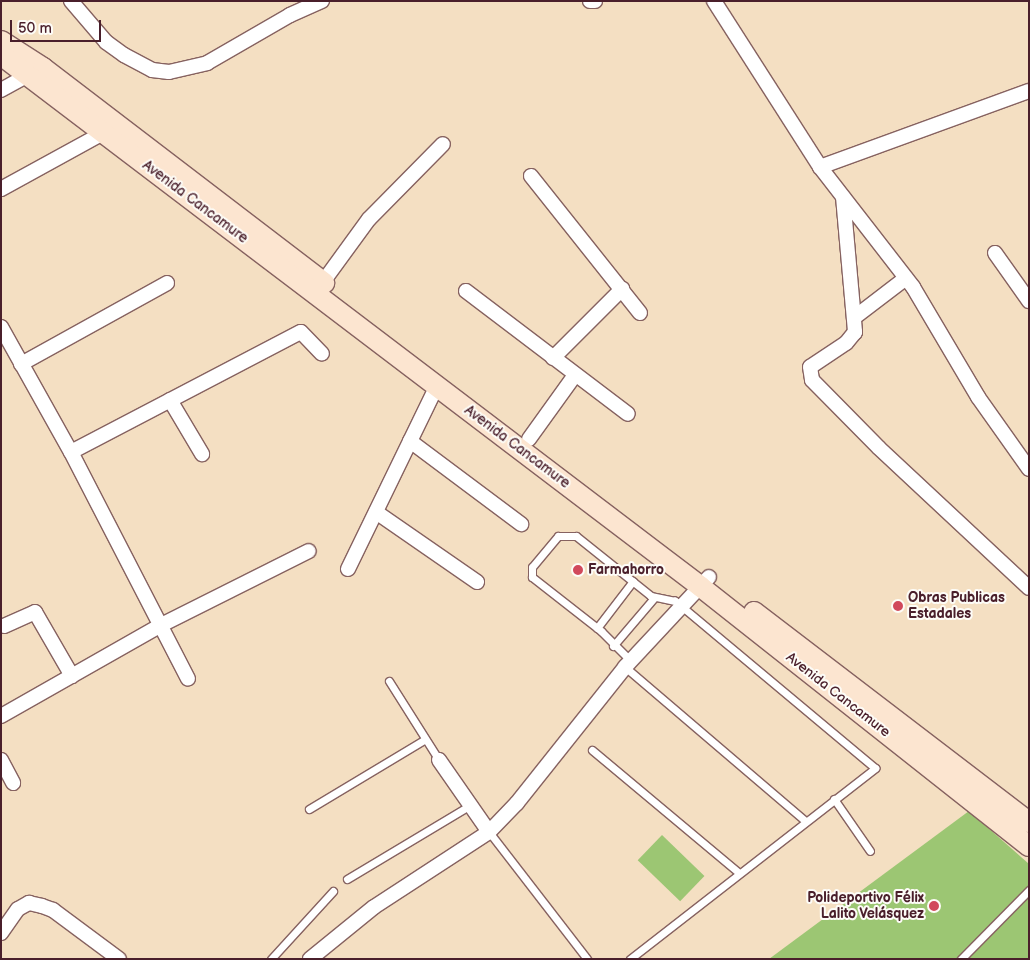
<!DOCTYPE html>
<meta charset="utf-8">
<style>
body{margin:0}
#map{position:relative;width:1030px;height:960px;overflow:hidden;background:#f4dfc2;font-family:"Balsamiq Sans",sans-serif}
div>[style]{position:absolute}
.green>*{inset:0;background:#9cc673;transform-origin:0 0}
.roads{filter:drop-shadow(1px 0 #866260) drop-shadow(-1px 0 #866260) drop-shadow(0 1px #866260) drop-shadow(0 -1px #866260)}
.lane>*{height:7px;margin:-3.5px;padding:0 3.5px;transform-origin:3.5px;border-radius:3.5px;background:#fff}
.street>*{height:14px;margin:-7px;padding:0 7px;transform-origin:7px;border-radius:7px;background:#fff}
.secondary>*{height:20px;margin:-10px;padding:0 10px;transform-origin:10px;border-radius:10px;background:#fce5d0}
.dots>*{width:14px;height:14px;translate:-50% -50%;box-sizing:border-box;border:2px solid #fdfcf7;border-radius:50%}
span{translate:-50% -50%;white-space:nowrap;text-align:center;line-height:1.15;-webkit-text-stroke:4px #fdfcf7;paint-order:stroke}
.street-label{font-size:14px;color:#4a1f2b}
.poi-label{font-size:14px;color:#4a1f2b;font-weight:700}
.left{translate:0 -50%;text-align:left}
.right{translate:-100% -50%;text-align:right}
.frame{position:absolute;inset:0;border:2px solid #4a1f2b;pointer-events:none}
.scale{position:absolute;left:10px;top:20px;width:91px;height:22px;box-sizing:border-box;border:2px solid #4a1f2b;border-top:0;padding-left:6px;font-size:15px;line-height:18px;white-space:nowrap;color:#4a1f2b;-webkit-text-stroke:4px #fdfcf7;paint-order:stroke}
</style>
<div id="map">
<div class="green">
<div style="clip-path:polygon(969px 811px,1029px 864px,1029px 959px,769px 959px)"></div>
<div style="left:662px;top:835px;width:59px;height:35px;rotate:44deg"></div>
</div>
<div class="roads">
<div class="lane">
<div style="left:597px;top:628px;width:59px;rotate:-52.5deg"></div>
<div style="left:613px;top:646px;width:63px;rotate:-49.5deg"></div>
<div style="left:625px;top:667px;width:237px;rotate:40.5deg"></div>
<div style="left:389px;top:681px;width:93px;rotate:57.7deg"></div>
<div style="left:592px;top:750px;width:192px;rotate:39.9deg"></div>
<div style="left:834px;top:799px;width:63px;rotate:55.3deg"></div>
<div style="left:309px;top:809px;width:134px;rotate:-31deg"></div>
<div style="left:489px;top:832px;width:160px;rotate:52.3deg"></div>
<div style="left:347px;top:879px;width:142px;rotate:-30.9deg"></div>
<div style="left:271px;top:959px;width:92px;rotate:-47.6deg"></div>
<div style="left:630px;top:959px;width:311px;rotate:-37.9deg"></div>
<div style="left:875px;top:768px;width:261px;rotate:-140.1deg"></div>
<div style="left:675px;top:601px;width:25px;rotate:-168deg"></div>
<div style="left:651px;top:596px;width:96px;rotate:-141.3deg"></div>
<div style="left:576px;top:536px;width:18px;rotate:180deg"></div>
<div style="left:558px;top:536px;width:40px;rotate:130deg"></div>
<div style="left:532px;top:567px;width:10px;rotate:90deg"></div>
<div style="left:532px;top:577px;width:88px;rotate:38deg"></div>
<div style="left:601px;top:631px;width:42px;rotate:45deg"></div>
<div style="left:961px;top:959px;width:97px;rotate:-45.4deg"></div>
</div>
<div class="street">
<div style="left:71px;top:1px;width:54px;rotate:49.5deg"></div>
<div style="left:106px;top:42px;width:22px;rotate:36deg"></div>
<div style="left:124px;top:55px;width:32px;rotate:28deg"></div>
<div style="left:152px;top:70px;width:17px;rotate:7deg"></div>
<div style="left:169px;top:72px;width:39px;rotate:-13deg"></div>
<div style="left:207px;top:63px;width:96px;rotate:-30deg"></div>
<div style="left:290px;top:15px;width:35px;rotate:-24deg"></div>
<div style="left:590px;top:1px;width:5px"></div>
<div style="left:714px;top:1px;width:197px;rotate:57.4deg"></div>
<div style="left:820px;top:167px;width:152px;rotate:52.2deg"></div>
<div style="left:913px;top:287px;width:128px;rotate:59.4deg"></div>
<div style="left:978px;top:397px;width:88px;rotate:54.7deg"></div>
<div style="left:1px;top:90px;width:37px;rotate:-29deg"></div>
<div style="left:820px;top:167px;width:222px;rotate:-20deg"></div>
<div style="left:531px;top:176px;width:175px;rotate:51.5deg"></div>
<div style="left:1px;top:189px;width:124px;rotate:-28.8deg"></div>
<div style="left:843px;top:197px;width:136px;rotate:84.9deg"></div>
<div style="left:855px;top:332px;width:14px;rotate:129deg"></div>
<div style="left:846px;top:343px;width:43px;rotate:146.3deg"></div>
<div style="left:810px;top:367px;width:13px;rotate:81deg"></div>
<div style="left:812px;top:380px;width:95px;rotate:45.4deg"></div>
<div style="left:879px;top:448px;width:205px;rotate:43deg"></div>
<div style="left:995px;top:253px;width:59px;rotate:54.7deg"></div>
<div style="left:323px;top:282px;width:78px;rotate:-53.9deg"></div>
<div style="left:369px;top:219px;width:105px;rotate:-45.4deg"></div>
<div style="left:466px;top:291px;width:203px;rotate:37.2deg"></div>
<div style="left:855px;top:317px;width:64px;rotate:-37.4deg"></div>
<div style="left:1px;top:327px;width:143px;rotate:60.8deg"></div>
<div style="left:71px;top:452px;width:255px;rotate:62.7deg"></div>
<div style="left:553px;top:358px;width:98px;rotate:-45deg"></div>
<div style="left:21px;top:364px;width:167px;rotate:-29deg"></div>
<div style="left:170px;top:400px;width:63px;rotate:59.3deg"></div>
<div style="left:529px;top:439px;width:79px;rotate:-54.3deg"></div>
<div style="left:410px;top:441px;width:139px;rotate:36.8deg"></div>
<div style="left:71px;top:452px;width:259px;rotate:-27.6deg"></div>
<div style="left:301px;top:332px;width:30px;rotate:46deg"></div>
<div style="left:376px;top:512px;width:123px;rotate:34.7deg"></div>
<div style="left:348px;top:569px;width:203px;rotate:-64.1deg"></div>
<div style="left:4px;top:626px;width:34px;rotate:-24deg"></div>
<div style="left:35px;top:612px;width:74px;rotate:60deg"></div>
<div style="left:1px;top:716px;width:184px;rotate:-29.6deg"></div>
<div style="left:161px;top:625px;width:165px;rotate:-26.6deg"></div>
<div style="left:1px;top:760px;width:26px;rotate:62deg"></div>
<div style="left:439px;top:760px;width:88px;rotate:55.2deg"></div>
<div style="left:1px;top:933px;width:29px;rotate:-55deg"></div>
<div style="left:18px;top:909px;width:13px;rotate:-29deg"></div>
<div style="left:29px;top:903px;width:13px;rotate:13deg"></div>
<div style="left:42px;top:906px;width:12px;rotate:20deg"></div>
<div style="left:53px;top:910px;width:82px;rotate:36.6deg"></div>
<div style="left:310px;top:959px;width:82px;rotate:-39.1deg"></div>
<div style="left:374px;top:907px;width:137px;rotate:-33.1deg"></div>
<div style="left:489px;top:832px;width:40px;rotate:-46deg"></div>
<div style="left:517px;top:803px;width:174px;rotate:-51.5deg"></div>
<div style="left:625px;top:667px;width:123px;rotate:-47deg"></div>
</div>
<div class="secondary">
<div style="left:1px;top:41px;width:50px;rotate:32.7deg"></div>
<div style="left:43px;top:68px;width:354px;rotate:37.4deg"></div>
<div style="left:1px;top:55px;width:879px;rotate:37.23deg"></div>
<div style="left:701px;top:587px;width:418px;rotate:38.3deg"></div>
<div style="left:754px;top:612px;width:346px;rotate:37.4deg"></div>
</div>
</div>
<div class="dots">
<div style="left:578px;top:570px;background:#d1495b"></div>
<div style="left:898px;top:606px;background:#d1495b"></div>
<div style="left:934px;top:906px;background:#d1495b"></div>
</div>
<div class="street-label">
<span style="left:195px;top:202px;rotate:37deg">Avenida Cancamure</span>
<span style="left:517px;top:447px;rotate:37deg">Avenida Cancamure</span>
<span style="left:838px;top:695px;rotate:38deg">Avenida Cancamure</span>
</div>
<div class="poi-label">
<span class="left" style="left:588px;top:570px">Farmahorro</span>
<span class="left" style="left:908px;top:606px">Obras Publicas<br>Estadales</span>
<span class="right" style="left:924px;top:906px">Polideportivo Félix<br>Lalito Velásquez</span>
</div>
<div class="frame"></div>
<div class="scale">50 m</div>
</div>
